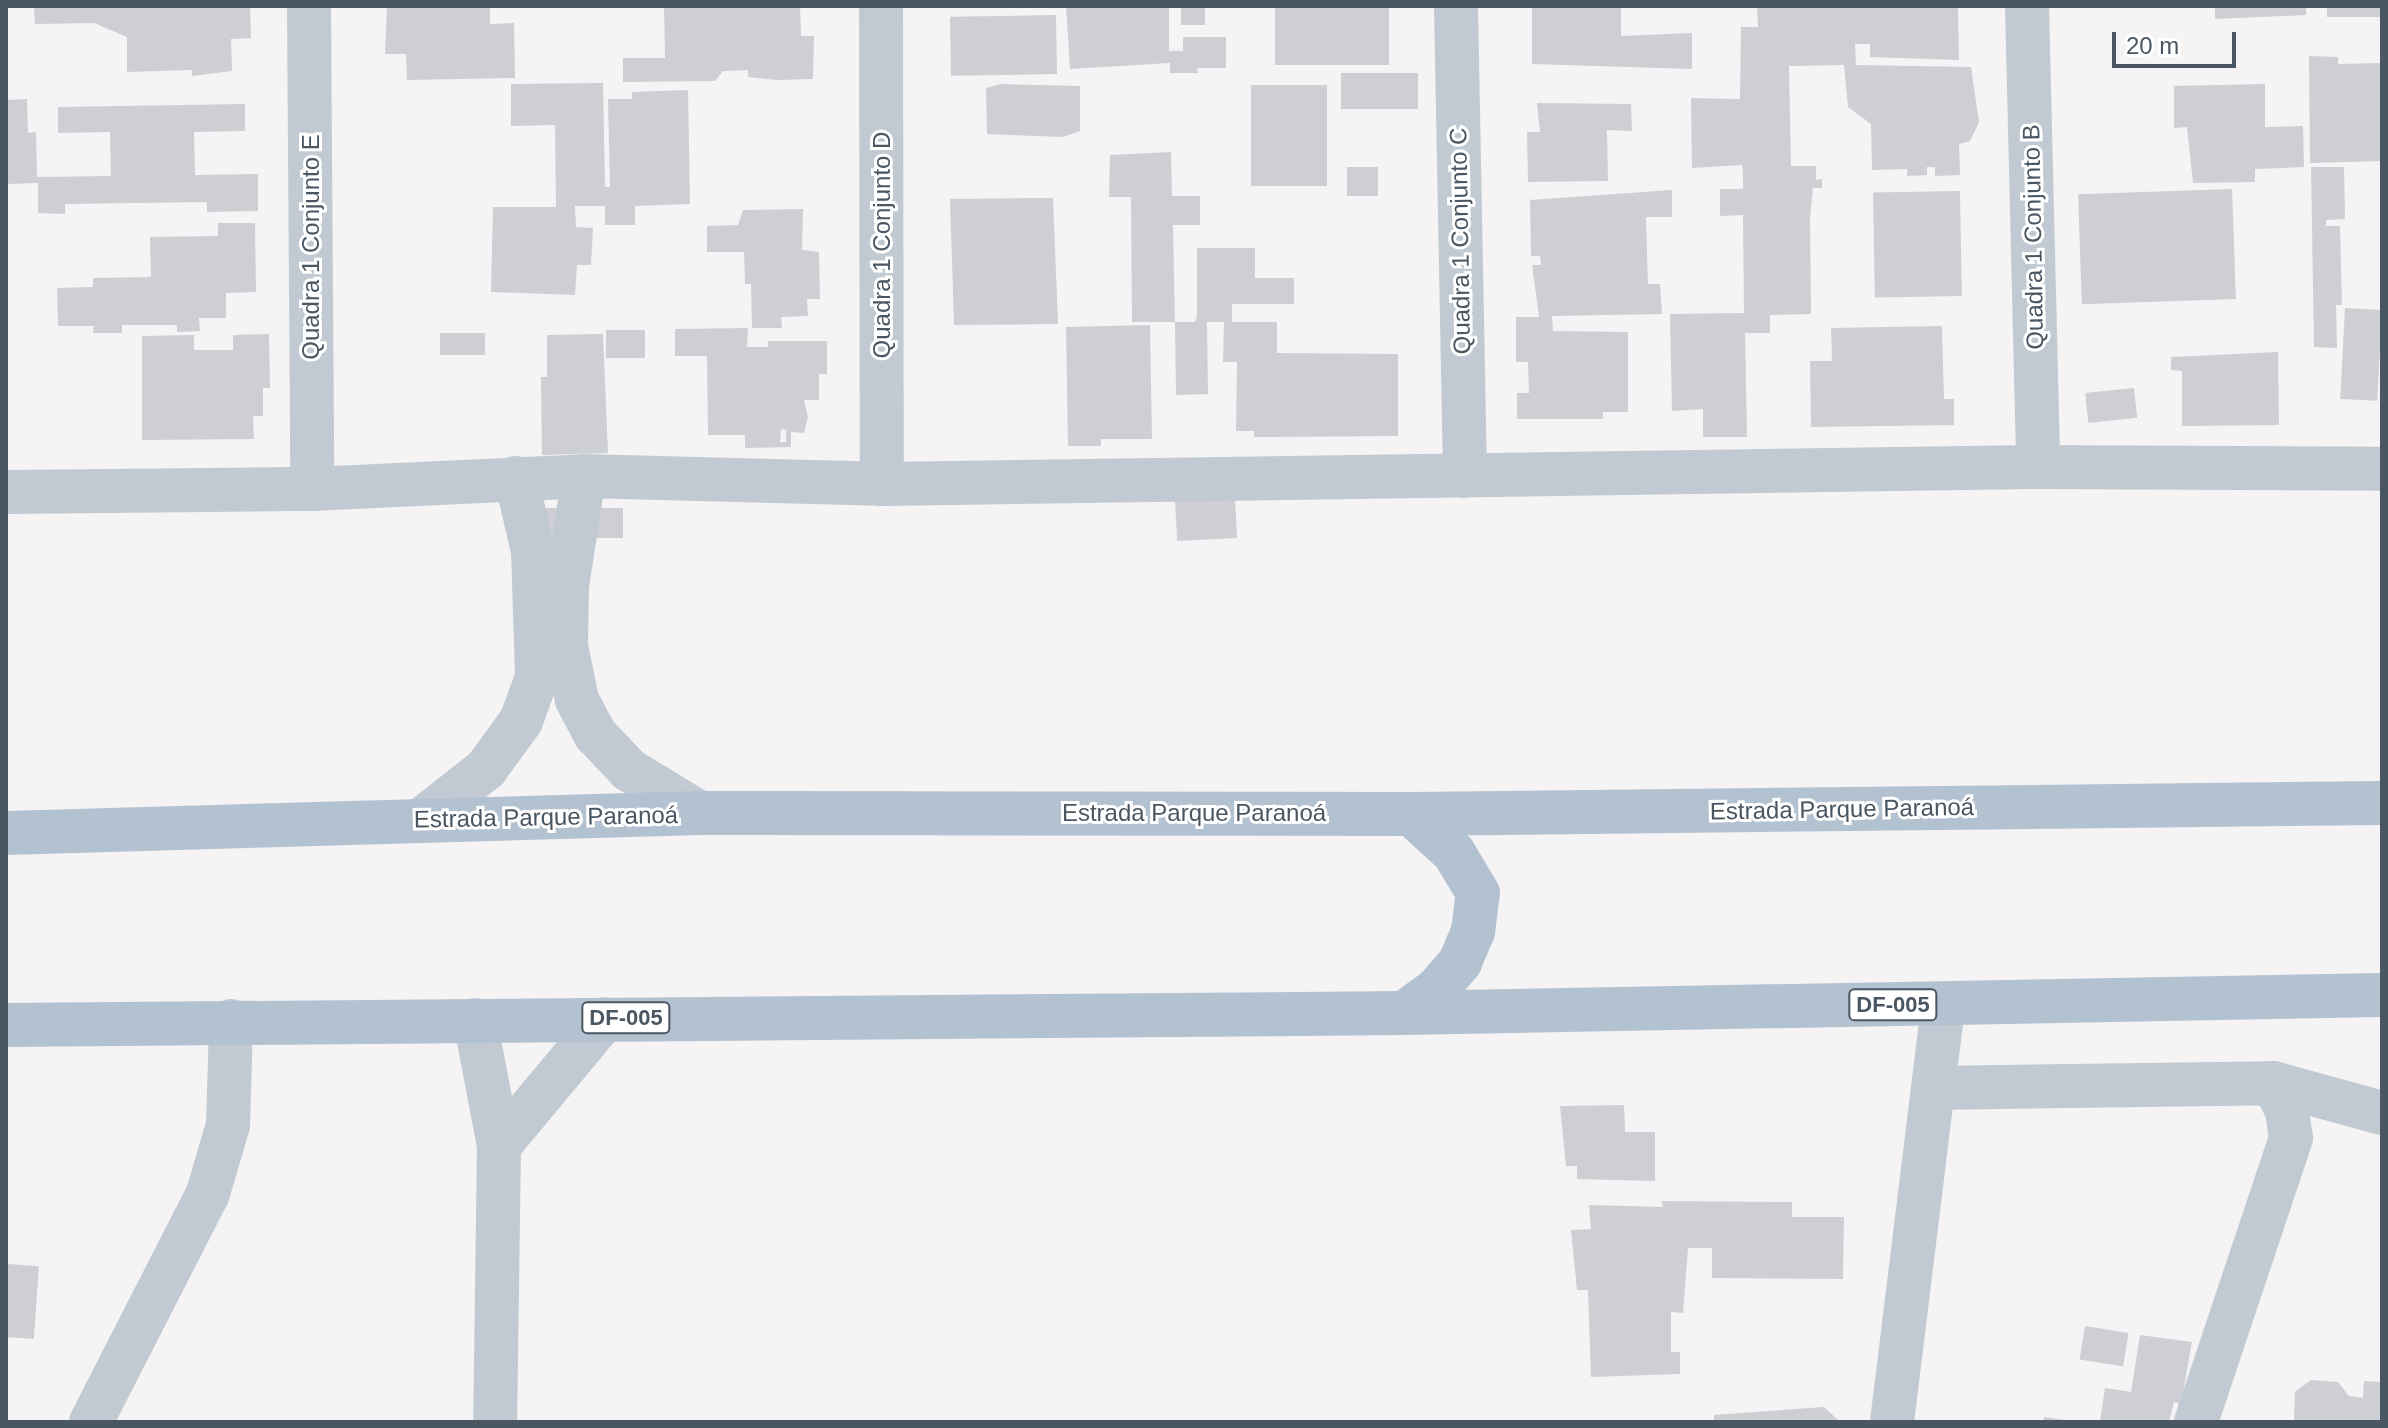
<!DOCTYPE html>
<meta charset="utf-8">
<style>
body{margin:0}
#map{position:relative;width:2388px;height:1428px;overflow:hidden;background:#f5f3f3;font-family:Arial,sans-serif}
div>[style]{position:absolute}
.building>*{inset:0;background:#cdcfd5;transform-origin:0 0}
.minor>*{height:44px;margin:-22px;padding:0 22px;transform-origin:22px;border-radius:22px;background:#c1cad2}
.major>*{height:44px;margin:-22px;padding:0 22px;transform-origin:22px;border-radius:22px;background:#b3c2d1}
span{translate:-50% -50%;white-space:nowrap;text-align:center;line-height:1.15;-webkit-text-stroke:6px #fff;paint-order:stroke}
.shield-label span{padding:2px 6px;background:#fff;border:2px solid;border-radius:6px;-webkit-text-stroke-width:0}
.shield-label{font-size:22px;color:#4a5661;font-weight:700}
.street-label{font-size:24px;color:#4a5661}
.frame{position:absolute;inset:0;border:8px solid #4a5661;pointer-events:none}
.scale{position:absolute;left:2112px;top:32px;width:124px;height:36px;box-sizing:border-box;border:4px solid #4a5661;border-top:0;padding-left:10px;font-size:24px;line-height:28px;white-space:nowrap;color:#4a5661;-webkit-text-stroke:6px #fff;paint-order:stroke}
</style>
<div id="map">
<div class="building">
<div style="clip-path:polygon(34px 6px,250px 6px,251px 38px,231px 39px,232px 71px,192px 76px,192px 70px,127px 72px,127px 37px,94px 23px,35px 24px)"></div>
<div style="clip-path:polygon(387px 6px,490px 6px,490px 24px,514px 23px,515px 78px,407px 80px,406px 54px,385px 54px)"></div>
<div style="clip-path:polygon(664px 6px,800px 6px,801px 36px,814px 36px,813px 79px,777px 80px,748px 77px,748px 70px,723px 71px,715px 81px,623px 82px,623px 58px,665px 58px)"></div>
<div style="clip-path:polygon(1066px 6px,1169px 6px,1169px 51px,1183px 51px,1183px 37px,1226px 37px,1226px 68px,1197px 68px,1198px 73px,1170px 73px,1170px 63px,1070px 69px)"></div>
<div style="left:1181px;top:6px;width:24px;height:19px"></div>
<div style="left:1275px;top:6px;width:114px;height:59px"></div>
<div style="clip-path:polygon(1532px 6px,1621px 6px,1621px 36px,1692px 33px,1692px 69px,1532px 64px)"></div>
<div style="clip-path:polygon(1953px 6px,1958px 8px,1959px 60px,1870px 57px,1870px 44px,1855px 44px,1856px 65px,1971px 67px,1979px 122px,1970px 141px,1959px 144px,1960px 175px,1935px 176px,1935px 167px,1927px 167px,1927px 175px,1907px 176px,1907px 169px,1872px 170px,1871px 124px,1848px 107px,1844px 65px,1789px 66px,1791px 166px,1816px 166px,1816px 180px,1822px 179px,1822px 188px,1813px 188px,1810px 218px,1811px 314px,1770px 315px,1770px 333px,1745px 333px,1747px 437px,1703px 437px,1703px 409px,1672px 411px,1670px 314px,1744px 313px,1743px 215px,1720px 216px,1720px 189px,1743px 189px,1743px 172px,1742px 165px,1692px 168px,1691px 98px,1740px 99px,1741px 27px,1758px 27px,1757px 7px)"></div>
<div style="clip-path:polygon(2215px 6px,2306px 6px,2306px 15px,2215px 19px)"></div>
<div style="left:2327px;top:6px;width:55px;height:11px"></div>
<div style="left:1056px;top:15px;width:59px;height:106px;rotate:89deg"></div>
<div style="clip-path:polygon(2309px 56px,2338px 57px,2338px 64px,2382px 63px,2382px 161px,2310px 163px)"></div>
<div style="left:1341px;top:73px;width:77px;height:36px"></div>
<div style="clip-path:polygon(603px 83px,605px 187px,610px 187px,608px 99px,632px 99px,632px 92px,688px 90px,690px 204px,635px 206px,635px 225px,605px 225px,605px 206px,575px 206px,576px 227px,593px 228px,591px 265px,577px 265px,575px 295px,491px 292px,493px 207px,556px 207px,555px 125px,511px 126px,511px 84px)"></div>
<div style="clip-path:polygon(1001px 84px,1080px 86px,1080px 131px,1063px 137px,987px 134px,986px 88px)"></div>
<div style="clip-path:polygon(2265px 84px,2265px 127px,2303px 126px,2304px 167px,2255px 169px,2255px 182px,2193px 183px,2187px 127px,2174px 128px,2174px 86px)"></div>
<div style="left:1251px;top:85px;width:76px;height:101px"></div>
<div style="clip-path:polygon(27px 99px,28px 133px,36px 132px,37px 177px,111px 176px,110px 132px,58px 133px,58px 107px,245px 104px,245px 131px,194px 132px,195px 175px,258px 174px,258px 211px,207px 212px,207px 202px,65px 204px,65px 214px,38px 213px,38px 183px,6px 184px,6px 100px)"></div>
<div style="clip-path:polygon(1537px 103px,1631px 104px,1632px 131px,1607px 130px,1608px 181px,1528px 182px,1527px 132px,1540px 132px)"></div>
<div style="clip-path:polygon(1171px 152px,1172px 196px,1200px 196px,1200px 225px,1173px 225px,1175px 322px,1132px 322px,1131px 197px,1109px 197px,1110px 155px)"></div>
<div style="left:1347px;top:167px;width:31px;height:29px"></div>
<div style="clip-path:polygon(2311px 167px,2344px 167px,2345px 219px,2326px 220px,2326px 226px,2340px 226px,2342px 305px,2336px 305px,2337px 348px,2314px 347px)"></div>
<div style="left:2232px;top:189px;width:110px;height:154px;rotate:88deg"></div>
<div style="clip-path:polygon(1672px 190px,1672px 217px,1646px 217px,1648px 284px,1660px 284px,1662px 314px,1552px 316px,1553px 331px,1628px 332px,1628px 412px,1603px 412px,1603px 419px,1517px 419px,1517px 393px,1529px 393px,1528px 362px,1516px 362px,1516px 317px,1539px 317px,1532px 265px,1541px 265px,1540px 256px,1531px 256px,1530px 200px)"></div>
<div style="left:1960px;top:191px;width:105px;height:87px;rotate:89deg"></div>
<div style="clip-path:polygon(1032px 198px,1053px 198px,1058px 324px,954px 325px,950px 199px)"></div>
<div style="clip-path:polygon(803px 209px,802px 250px,819px 252px,820px 299px,807px 299px,808px 316px,781px 317px,782px 328px,752px 328px,751px 284px,745px 284px,744px 252px,707px 252px,707px 226px,738px 225px,743px 210px)"></div>
<div style="clip-path:polygon(218px 223px,255px 223px,256px 292px,226px 293px,226px 318px,199px 318px,200px 331px,177px 332px,177px 325px,122px 325px,122px 333px,93px 333px,94px 326px,58px 326px,57px 288px,93px 287px,93px 278px,151px 277px,150px 237px,218px 236px)"></div>
<div style="clip-path:polygon(1197px 248px,1255px 248px,1255px 278px,1294px 278px,1294px 304px,1232px 304px,1232px 322px,1277px 322px,1277px 353px,1398px 354px,1398px 436px,1254px 437px,1254px 431px,1236px 431px,1237px 362px,1223px 362px,1224px 322px,1207px 322px,1208px 394px,1176px 395px,1175px 322px,1195px 322px,1197px 316px)"></div>
<div style="left:2345px;top:308px;width:37px;height:91px;rotate:3deg"></div>
<div style="clip-path:polygon(1150px 325px,1152px 439px,1101px 439px,1101px 446px,1068px 446px,1066px 327px)"></div>
<div style="clip-path:polygon(1942px 326px,1944px 399px,1954px 399px,1954px 425px,1811px 427px,1810px 361px,1832px 361px,1831px 328px)"></div>
<div style="clip-path:polygon(evenodd,748px 328px,747px 347px,768px 347px,768px 341px,827px 341px,827px 374px,819px 374px,819px 400px,804px 400px,808px 417px,804px 433px,791px 432px,791px 447px,745px 448px,745px 435px,708px 435px,707px 356px,675px 356px,675px 329px,748px 328px,781px 429px,786px 430px,786px 442px,780px 442px,781px 429px)"></div>
<div style="left:606px;top:330px;width:39px;height:28px"></div>
<div style="left:485px;top:333px;width:22px;height:45px;rotate:90deg"></div>
<div style="clip-path:polygon(269px 334px,270px 388px,263px 388px,263px 416px,253px 416px,254px 439px,142px 440px,142px 336px,194px 335px,194px 350px,233px 350px,233px 335px)"></div>
<div style="clip-path:polygon(603px 334px,608px 453px,542px 455px,541px 377px,547px 377px,547px 335px)"></div>
<div style="clip-path:polygon(2278px 352px,2279px 425px,2182px 426px,2182px 371px,2171px 370px,2171px 357px)"></div>
<div style="left:2134px;top:388px;width:30px;height:49px;rotate:84deg"></div>
<div style="left:1235px;top:498px;width:40px;height:60px;rotate:87deg"></div>
<div style="left:623px;top:508px;width:30px;height:116px;rotate:90deg"></div>
<div style="clip-path:polygon(1624px 1105px,1625px 1132px,1655px 1132px,1655px 1181px,1577px 1179px,1577px 1166px,1566px 1166px,1560px 1106px)"></div>
<div style="clip-path:polygon(1662px 1201px,1792px 1202px,1792px 1217px,1844px 1217px,1843px 1279px,1712px 1278px,1712px 1248px,1688px 1248px,1683px 1313px,1671px 1312px,1671px 1352px,1680px 1352px,1680px 1374px,1591px 1377px,1588px 1290px,1577px 1290px,1571px 1230px,1591px 1229px,1589px 1205px,1663px 1207px)"></div>
<div style="left:8px;top:1264px;width:31px;height:73px;rotate:4deg"></div>
<div style="left:2085px;top:1326px;width:44px;height:34px;rotate:9deg"></div>
<div style="clip-path:polygon(2140px 1335px,2192px 1342px,2181px 1404px,2174px 1402px,2169px 1422px,2100px 1422px,2105px 1388px,2131px 1392px)"></div>
<div style="clip-path:polygon(2311px 1380px,2338px 1382px,2349px 1396px,2363px 1398px,2364px 1381px,2382px 1382px,2382px 1422px,2294px 1422px,2295px 1392px)"></div>
<div style="clip-path:polygon(1824px 1407px,1840px 1422px,1714px 1422px,1714px 1415px)"></div>
<div style="clip-path:polygon(2044px 1417px,2065px 1420px,2065px 1422px,2043px 1422px)"></div>
</div>
<div class="minor">
<div style="left:309px;top:6px;width:483px;rotate:89.6deg"></div>
<div style="left:881px;top:6px;width:478px;rotate:89.9deg"></div>
<div style="left:1456px;top:6px;width:470px;rotate:88.9deg"></div>
<div style="left:2027px;top:6px;width:461px;rotate:88.6deg"></div>
<div style="left:584px;top:476px;width:111px;rotate:98.8deg"></div>
<div style="left:567px;top:586px;width:60px;rotate:91deg"></div>
<div style="left:566px;top:646px;width:55px;rotate:78.5deg"></div>
<div style="left:577px;top:700px;width:40px;rotate:62deg"></div>
<div style="left:596px;top:735px;width:48px;rotate:46.7deg"></div>
<div style="left:629px;top:770px;width:83px;rotate:31.2deg"></div>
<div style="left:6px;top:492px;width:306px;rotate:-0.6deg"></div>
<div style="left:312px;top:489px;width:272px;rotate:-2.7deg"></div>
<div style="left:584px;top:476px;width:298px;rotate:1.5deg"></div>
<div style="left:882px;top:484px;width:1156px;rotate:-0.84deg"></div>
<div style="left:2038px;top:467px;width:344px;rotate:0.3deg"></div>
<div style="left:421px;top:820px;width:83px;rotate:-38.1deg"></div>
<div style="left:486px;top:769px;width:59px;rotate:-53.9deg"></div>
<div style="left:521px;top:721px;width:47px;rotate:-70deg"></div>
<div style="left:537px;top:677px;width:126px;rotate:-91.8deg"></div>
<div style="left:533px;top:551px;width:75px;rotate:-103.1deg"></div>
<div style="left:475px;top:1020px;width:128px;rotate:79.2deg"></div>
<div style="left:499px;top:1146px;width:276px;rotate:90.8deg"></div>
<div style="left:2273px;top:1083px;width:113px;rotate:15.4deg"></div>
<div style="left:1933px;top:1088px;width:340px;rotate:-0.8deg"></div>
<div style="left:2273px;top:1083px;width:31px;rotate:63deg"></div>
<div style="left:2287px;top:1111px;width:27px;rotate:82deg"></div>
<div style="left:2291px;top:1138px;width:299px;rotate:108.5deg"></div>
<div style="left:499px;top:1146px;width:165px;rotate:-50.2deg"></div>
<div style="left:91px;top:1422px;width:257px;rotate:-62.9deg"></div>
<div style="left:208px;top:1193px;width:71px;rotate:-73.6deg"></div>
<div style="left:228px;top:1125px;width:104px;rotate:-88.3deg"></div>
<div style="left:1892px;top:1422px;width:421px;rotate:-83deg"></div>
</div>
<div class="major">
<div style="left:6px;top:833px;width:694px;rotate:-1.65deg"></div>
<div style="left:700px;top:813px;width:711px;rotate:0.08deg"></div>
<div style="left:1411px;top:814px;width:971px;rotate:-0.65deg"></div>
<div style="left:1404px;top:1013px;width:39px;rotate:-36deg"></div>
<div style="left:1436px;top:990px;width:37px;rotate:-49deg"></div>
<div style="left:1460px;top:962px;width:33px;rotate:-67deg"></div>
<div style="left:1473px;top:932px;width:39px;rotate:-83deg"></div>
<div style="left:1478px;top:893px;width:47px;rotate:-121deg"></div>
<div style="left:1454px;top:853px;width:58px;rotate:-137.8deg"></div>
<div style="left:6px;top:1025px;width:1398px;rotate:-0.49deg"></div>
<div style="left:1404px;top:1013px;width:978px;rotate:-1.05deg"></div>
</div>
<div class="shield-label">
<span style="left:1893px;top:1005px">DF-005</span>
<span style="left:626px;top:1018px">DF-005</span>
</div>
<div class="street-label">
<span style="left:2033px;top:237px;rotate:-91deg">Quadra 1 Conjunto B</span>
<span style="left:1460px;top:241px;rotate:-91deg">Quadra 1 Conjunto C</span>
<span style="left:882px;top:245px;rotate:-90deg">Quadra 1 Conjunto D</span>
<span style="left:311px;top:247px;rotate:-90deg">Quadra 1 Conjunto E</span>
<span style="left:1842px;top:809px;rotate:-1deg">Estrada Parque Paranoá</span>
<span style="left:1194px;top:813px">Estrada Parque Paranoá</span>
<span style="left:546px;top:817px;rotate:-1deg">Estrada Parque Paranoá</span>
</div>
<div class="frame"></div>
<div class="scale">20 m</div>
</div>
